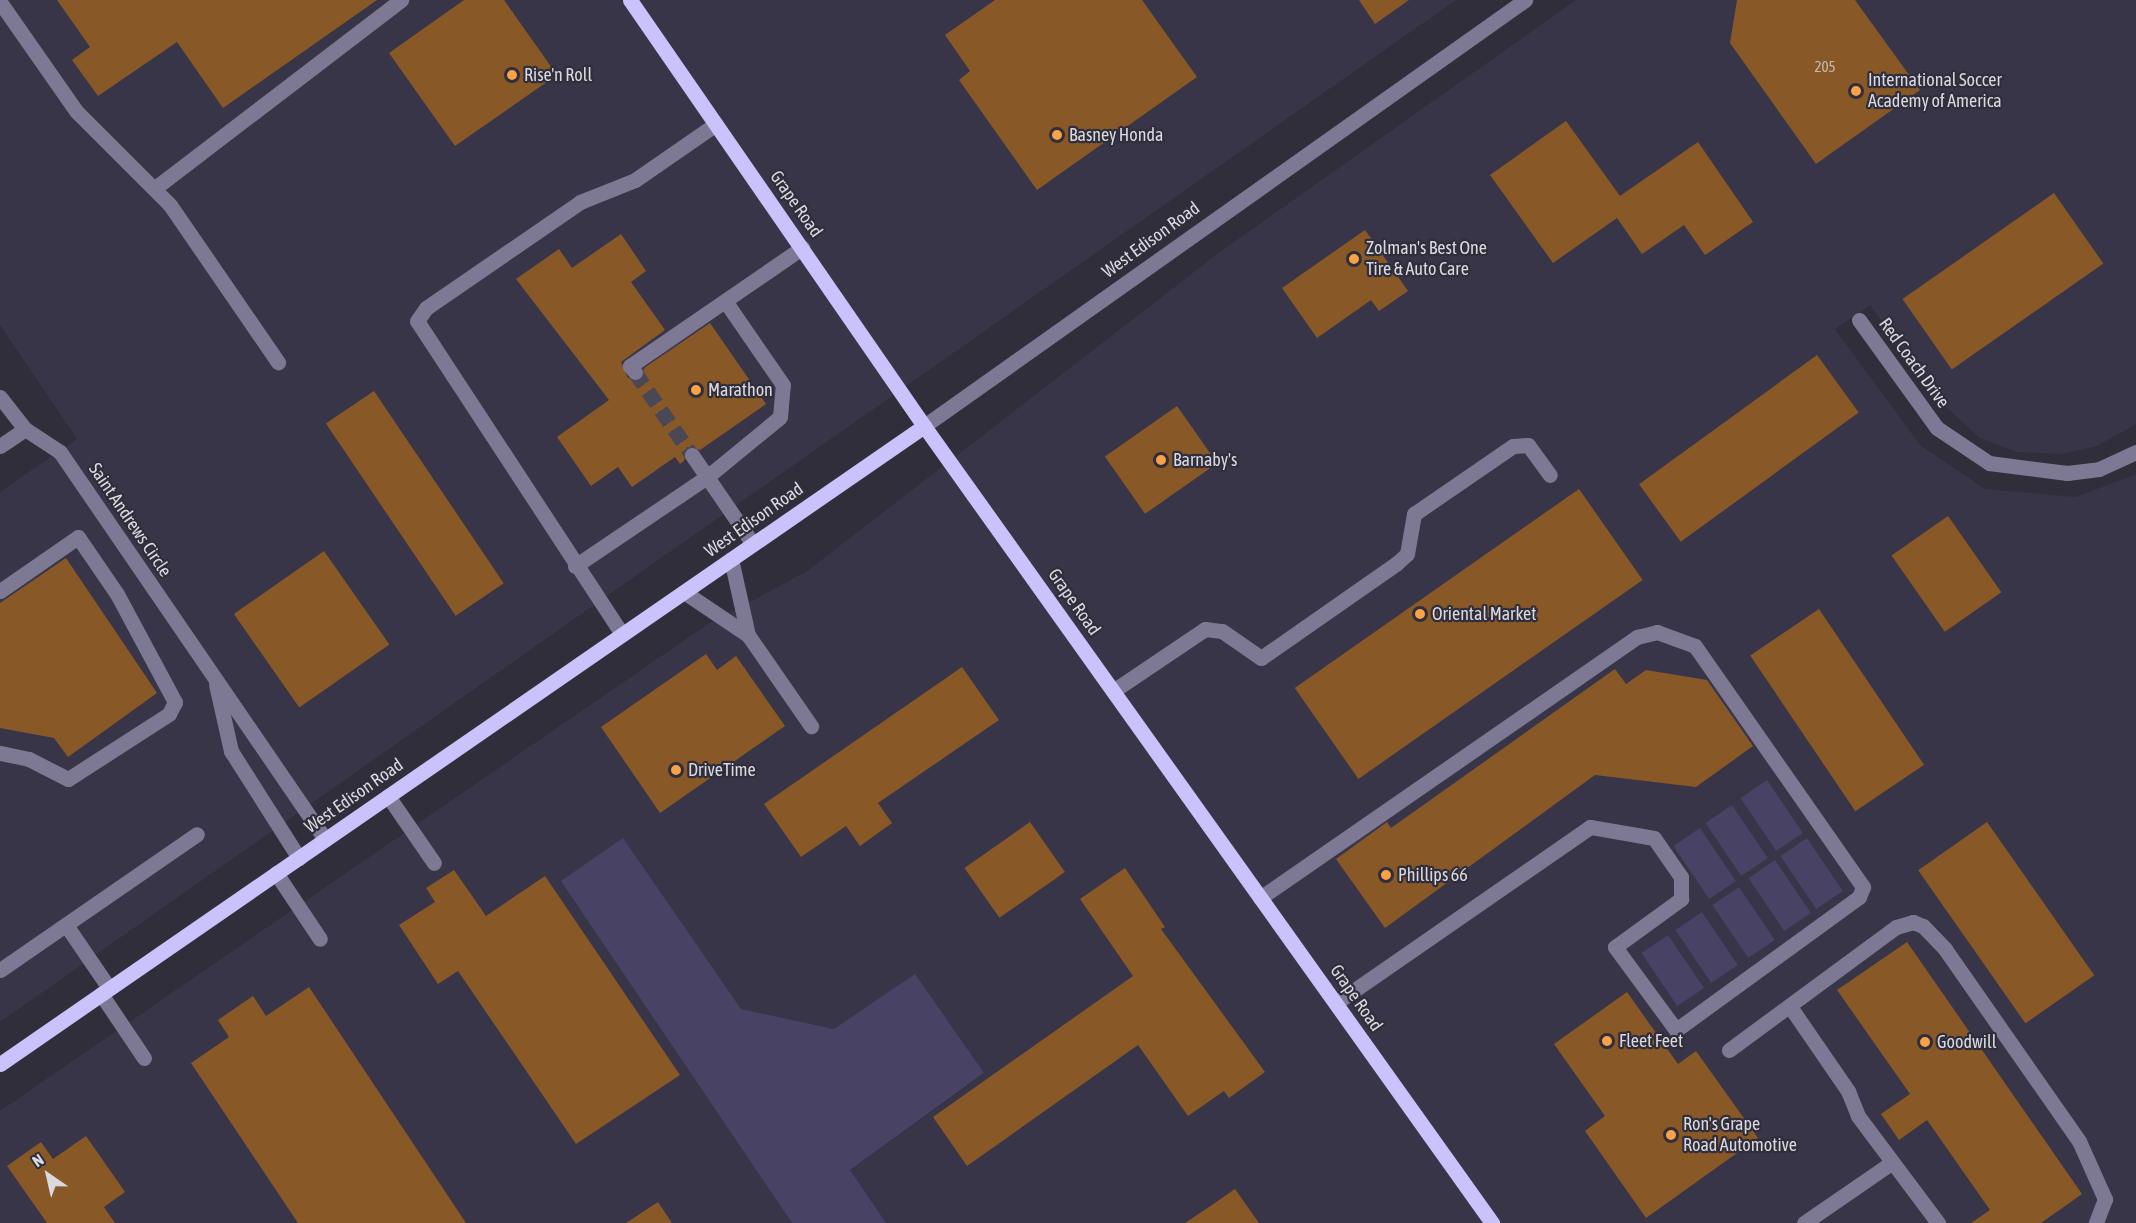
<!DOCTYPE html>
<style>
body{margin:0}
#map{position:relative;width:2136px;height:1223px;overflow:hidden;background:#302e3b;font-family:"Asap Condensed",sans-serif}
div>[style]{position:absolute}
.built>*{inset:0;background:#383548}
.green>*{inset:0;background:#484265;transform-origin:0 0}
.building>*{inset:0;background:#895827;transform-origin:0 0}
.minor-tunnel>*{height:15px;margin-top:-7.5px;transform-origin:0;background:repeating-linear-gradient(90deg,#4a4854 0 15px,transparent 0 23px)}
.minor>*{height:15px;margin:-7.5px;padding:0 7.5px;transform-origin:7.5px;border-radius:7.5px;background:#7d7994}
.major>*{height:15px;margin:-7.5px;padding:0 7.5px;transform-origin:7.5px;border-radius:7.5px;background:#cac2fa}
.dots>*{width:16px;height:16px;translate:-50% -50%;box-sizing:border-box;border:3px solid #302e3b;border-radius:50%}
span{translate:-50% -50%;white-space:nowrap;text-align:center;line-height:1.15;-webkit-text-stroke:4.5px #302e3b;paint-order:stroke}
.number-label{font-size:15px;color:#c6b9b2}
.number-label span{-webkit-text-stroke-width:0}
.poi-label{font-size:18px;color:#dad9e1}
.left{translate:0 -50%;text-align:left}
.street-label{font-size:18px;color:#dad9e1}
.north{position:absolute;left:18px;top:1145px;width:60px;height:60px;-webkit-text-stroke:4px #302e3b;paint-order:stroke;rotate:326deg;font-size:16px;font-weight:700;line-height:24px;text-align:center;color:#dad9e1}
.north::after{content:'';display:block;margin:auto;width:21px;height:27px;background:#dad9e1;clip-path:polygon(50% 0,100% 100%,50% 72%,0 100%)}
</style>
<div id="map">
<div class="built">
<div style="clip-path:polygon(0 0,1456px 0,0 1022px,0 492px,77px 439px,0 325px)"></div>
<div style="clip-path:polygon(1576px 0,2136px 0,2136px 424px,2097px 446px,2062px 454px,2017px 452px,1980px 438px,1936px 398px,1870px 305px,1835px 329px,1920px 445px,1985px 489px,2076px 497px,2136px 474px,2136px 1223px,886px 1223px,849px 1171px,984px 1074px,915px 975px,834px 1029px,741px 1009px,623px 839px,562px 881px,792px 1223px,0 1223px,0 1111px,708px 624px,806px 572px,1220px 252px)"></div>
</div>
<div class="green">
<div style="left:1767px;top:780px;width:64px;height:32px;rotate:56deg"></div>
<div style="left:1732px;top:805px;width:64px;height:32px;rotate:56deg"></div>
<div style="left:1700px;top:828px;width:64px;height:32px;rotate:56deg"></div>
<div style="clip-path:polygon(623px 838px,741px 1009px,834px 1029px,915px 974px,984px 1073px,850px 1170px,886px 1223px,792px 1223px,561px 881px)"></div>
<div style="left:1807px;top:838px;width:64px;height:32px;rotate:56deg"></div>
<div style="left:1775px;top:860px;width:64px;height:32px;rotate:56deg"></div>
<div style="left:1739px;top:887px;width:64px;height:32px;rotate:56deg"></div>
<div style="left:1702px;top:912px;width:64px;height:32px;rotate:56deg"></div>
<div style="left:1668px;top:935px;width:64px;height:32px;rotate:56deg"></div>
</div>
<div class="building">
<div style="clip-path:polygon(57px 0,377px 0,223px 108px,177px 42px,98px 96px,72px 60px,90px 47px)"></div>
<div style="clip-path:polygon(464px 0,504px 0,557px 75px,455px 146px,389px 53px)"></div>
<div style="clip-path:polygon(995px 0,1142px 0,1197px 77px,1037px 190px,959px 80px,970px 71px,945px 35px)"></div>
<div style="clip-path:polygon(1359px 0,1409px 0,1375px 24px)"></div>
<div style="clip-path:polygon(1737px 0,1855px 0,1920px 90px,1816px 164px,1730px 43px)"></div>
<div style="clip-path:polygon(1566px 121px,1620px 196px,1698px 142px,1753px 222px,1705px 255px,1684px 225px,1642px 254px,1617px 218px,1553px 263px,1490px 175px)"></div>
<div style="left:2054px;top:193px;width:86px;height:185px;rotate:55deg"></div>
<div style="clip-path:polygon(1365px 230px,1408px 291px,1379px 311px,1371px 300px,1317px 338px,1282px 288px)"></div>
<div style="clip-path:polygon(621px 234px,646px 271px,631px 282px,665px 330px,621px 362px,628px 378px,641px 380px,644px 368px,710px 323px,766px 404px,700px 450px,687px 447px,684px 461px,680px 464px,675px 457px,632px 487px,618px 467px,591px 486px,557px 437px,609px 400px,516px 279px,559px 249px,572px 268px)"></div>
<div style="left:1817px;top:355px;width:71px;height:220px;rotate:54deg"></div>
<div style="left:374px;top:391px;width:232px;height:58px;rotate:56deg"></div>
<div style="left:1177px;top:406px;width:70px;height:88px;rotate:55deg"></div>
<div style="left:1579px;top:489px;width:111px;height:347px;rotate:55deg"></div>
<div style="left:1948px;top:516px;width:93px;height:69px;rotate:55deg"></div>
<div style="left:324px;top:551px;width:114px;height:110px;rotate:55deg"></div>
<div style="clip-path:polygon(66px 558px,157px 693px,68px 757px,54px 738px,0 728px,0 603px)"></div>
<div style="left:1819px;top:609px;width:188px;height:83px;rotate:56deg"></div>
<div style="clip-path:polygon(706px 654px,717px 670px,736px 656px,785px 726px,660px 813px,601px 727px)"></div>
<div style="clip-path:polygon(962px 667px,999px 720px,878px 803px,892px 823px,860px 846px,846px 826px,801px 857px,764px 804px)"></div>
<div style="clip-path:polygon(1615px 669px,1626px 684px,1646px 670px,1707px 680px,1753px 746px,1696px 787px,1595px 775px,1385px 928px,1336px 859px,1387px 822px,1391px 828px)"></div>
<div style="left:1030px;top:822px;width:61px;height:80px;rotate:55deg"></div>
<div style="left:1987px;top:822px;width:187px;height:84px;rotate:55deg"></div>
<div style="clip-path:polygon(1125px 868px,1165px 927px,1161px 929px,1265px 1072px,1229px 1098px,1224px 1091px,1188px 1116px,1138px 1045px,967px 1166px,933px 1117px,1133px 976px,1080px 899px)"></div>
<div style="clip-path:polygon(454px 870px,486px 916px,545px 876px,680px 1075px,576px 1144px,458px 971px,438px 984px,399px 925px,435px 902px,426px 888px)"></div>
<div style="clip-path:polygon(1907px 942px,2082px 1194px,2041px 1223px,1971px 1223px,1990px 1210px,1927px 1120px,1899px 1140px,1881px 1114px,1910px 1094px,1837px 990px)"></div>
<div style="clip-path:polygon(309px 987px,466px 1223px,298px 1223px,191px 1063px,229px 1037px,218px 1020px,253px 996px,266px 1016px)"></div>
<div style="clip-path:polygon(1627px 992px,1678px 1064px,1696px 1051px,1758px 1138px,1646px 1218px,1585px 1131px,1605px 1116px,1554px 1044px)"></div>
<div style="clip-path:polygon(86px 1136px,125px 1192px,104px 1207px,115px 1223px,47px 1223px,7px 1166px,41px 1142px,53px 1159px)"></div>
<div style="clip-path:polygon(1235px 1189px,1259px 1223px,1185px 1223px,1209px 1207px)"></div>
<div style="clip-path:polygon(658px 1202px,672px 1223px,626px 1223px)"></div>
</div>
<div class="minor-tunnel">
<div style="left:635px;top:372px;width:101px;rotate:55.5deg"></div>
</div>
<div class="minor">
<div style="left:0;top:2px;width:133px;rotate:55.1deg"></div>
<div style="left:76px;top:111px;width:133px;rotate:45deg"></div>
<div style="left:170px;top:205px;width:191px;rotate:55.5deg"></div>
<div style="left:155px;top:188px;width:310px;rotate:-37.4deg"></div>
<div style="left:1859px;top:320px;width:133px;rotate:54.2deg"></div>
<div style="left:1937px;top:428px;width:63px;rotate:33.9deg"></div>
<div style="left:1989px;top:463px;width:79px;rotate:7.3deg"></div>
<div style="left:2067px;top:473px;width:32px;rotate:-7deg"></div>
<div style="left:2099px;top:469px;width:41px;rotate:-24.7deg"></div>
<div style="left:635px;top:372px;width:8px;rotate:-130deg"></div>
<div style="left:630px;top:366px;width:209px;rotate:-34.5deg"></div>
<div style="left:0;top:397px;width:41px;rotate:52deg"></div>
<div style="left:25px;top:429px;width:42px;rotate:33.3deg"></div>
<div style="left:60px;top:452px;width:469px;rotate:55.6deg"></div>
<div style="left:924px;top:426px;width:737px;rotate:-35.33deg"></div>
<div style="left:0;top:446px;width:30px;rotate:-34deg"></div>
<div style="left:692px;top:455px;width:108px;rotate:55.6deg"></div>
<div style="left:731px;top:559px;width:78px;rotate:77.4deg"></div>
<div style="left:575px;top:566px;width:159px;rotate:-34deg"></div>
<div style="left:707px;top:477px;width:94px;rotate:-39.4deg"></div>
<div style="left:780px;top:417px;width:32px;rotate:-85deg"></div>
<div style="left:783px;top:385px;width:102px;rotate:-124.6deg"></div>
<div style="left:0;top:591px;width:95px;rotate:-34.7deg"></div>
<div style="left:78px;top:537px;width:69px;rotate:55.6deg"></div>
<div style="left:117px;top:594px;width:123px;rotate:61.8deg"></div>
<div style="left:175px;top:702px;width:13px;rotate:117deg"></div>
<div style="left:169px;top:714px;width:120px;rotate:147.2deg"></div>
<div style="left:68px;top:779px;width:44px;rotate:-152.9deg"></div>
<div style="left:29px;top:759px;width:30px;rotate:-168deg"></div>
<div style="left:684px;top:592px;width:77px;rotate:33.9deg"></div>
<div style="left:748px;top:635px;width:111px;rotate:55.3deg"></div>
<div style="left:622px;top:634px;width:374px;rotate:-123.2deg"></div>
<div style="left:417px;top:321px;width:16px;rotate:-55deg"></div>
<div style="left:426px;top:308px;width:187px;rotate:-34.5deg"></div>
<div style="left:580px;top:202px;width:59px;rotate:-21.8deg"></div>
<div style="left:635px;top:180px;width:98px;rotate:-34.7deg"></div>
<div style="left:216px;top:684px;width:69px;rotate:77.4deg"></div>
<div style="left:231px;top:751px;width:127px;rotate:57.6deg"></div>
<div style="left:1113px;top:691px;width:111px;rotate:-34deg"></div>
<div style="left:1205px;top:629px;width:17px;rotate:7deg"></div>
<div style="left:1222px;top:631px;width:47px;rotate:34.7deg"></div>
<div style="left:1261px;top:658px;width:166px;rotate:-34.9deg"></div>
<div style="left:1397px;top:563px;width:13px;rotate:-42deg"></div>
<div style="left:1407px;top:554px;width:41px;rotate:-80.1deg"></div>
<div style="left:1414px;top:514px;width:120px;rotate:-34.5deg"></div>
<div style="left:1513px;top:446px;width:15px;rotate:-4deg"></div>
<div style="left:1528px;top:445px;width:37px;rotate:54deg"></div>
<div style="left:388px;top:796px;width:81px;rotate:55.5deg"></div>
<div style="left:276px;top:873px;width:79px;rotate:56.3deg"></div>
<div style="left:1260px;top:898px;width:459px;rotate:-34.7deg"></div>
<div style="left:1637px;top:637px;width:21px;rotate:-14deg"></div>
<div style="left:1657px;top:632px;width:40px;rotate:20.2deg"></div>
<div style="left:1695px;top:646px;width:294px;rotate:55.1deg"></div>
<div style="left:1863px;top:887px;width:11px;rotate:112deg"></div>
<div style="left:1859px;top:897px;width:226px;rotate:144deg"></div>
<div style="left:1676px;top:1030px;width:103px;rotate:-126.3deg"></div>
<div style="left:1615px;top:947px;width:82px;rotate:-36deg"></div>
<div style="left:1681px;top:899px;width:22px;rotate:-90deg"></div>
<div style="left:1681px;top:877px;width:47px;rotate:-124.7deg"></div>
<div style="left:1654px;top:838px;width:65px;rotate:-170.2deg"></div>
<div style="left:1590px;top:827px;width:309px;rotate:145.3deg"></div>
<div style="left:66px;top:925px;width:76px;rotate:55.7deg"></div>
<div style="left:0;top:970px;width:239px;rotate:-34.6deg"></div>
<div style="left:101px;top:994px;width:77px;rotate:56.1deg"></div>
<div style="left:1791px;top:1008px;width:101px;rotate:55.5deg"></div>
<div style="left:1848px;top:1091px;width:27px;rotate:68deg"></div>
<div style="left:1858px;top:1116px;width:134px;rotate:53.2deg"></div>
<div style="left:1729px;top:1050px;width:207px;rotate:-36.4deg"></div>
<div style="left:1896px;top:927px;width:18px;rotate:-16deg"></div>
<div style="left:1913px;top:922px;width:11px;rotate:22deg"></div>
<div style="left:1923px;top:926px;width:32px;rotate:46deg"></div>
<div style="left:1945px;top:949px;width:234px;rotate:55.1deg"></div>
<div style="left:2079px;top:1141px;width:64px;rotate:65.9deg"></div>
<div style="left:2105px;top:1199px;width:26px;rotate:111deg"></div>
<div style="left:1804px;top:1223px;width:106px;rotate:-34.6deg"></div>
</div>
<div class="major">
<div style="left:630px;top:0;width:518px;rotate:55.39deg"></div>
<div style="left:924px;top:426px;width:979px;rotate:54.52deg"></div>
<div style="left:0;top:1064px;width:1123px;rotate:-34.62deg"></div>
</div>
<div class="dots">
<div style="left:512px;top:75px;background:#f7a149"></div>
<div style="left:1856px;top:91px;background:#f7a149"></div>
<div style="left:1057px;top:135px;background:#f7a149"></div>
<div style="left:1354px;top:259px;background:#f7a149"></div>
<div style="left:696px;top:390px;background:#f7a149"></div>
<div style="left:1161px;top:460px;background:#f7a149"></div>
<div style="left:1420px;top:614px;background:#f7a149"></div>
<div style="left:676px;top:770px;background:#f7a149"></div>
<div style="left:1386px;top:875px;background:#f7a149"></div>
<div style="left:1607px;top:1041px;background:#f7a149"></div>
<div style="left:1925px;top:1042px;background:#f7a149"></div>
<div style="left:1671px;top:1135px;background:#f7a149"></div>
</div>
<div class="number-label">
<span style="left:1825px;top:67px">205</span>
</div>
<div class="poi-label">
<span class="left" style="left:524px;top:75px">Rise'n Roll</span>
<span class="left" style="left:1868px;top:91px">International Soccer<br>Academy of America</span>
<span class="left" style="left:1069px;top:135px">Basney Honda</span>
<span class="left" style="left:1366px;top:259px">Zolman's Best One<br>Tire &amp; Auto Care</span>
<span class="left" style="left:708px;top:390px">Marathon</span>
<span class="left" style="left:1173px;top:460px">Barnaby's</span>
<span class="left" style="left:1432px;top:614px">Oriental Market</span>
<span class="left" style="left:688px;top:770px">DriveTime</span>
<span class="left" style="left:1398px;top:875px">Phillips 66</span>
<span class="left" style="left:1619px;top:1041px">Fleet Feet</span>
<span class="left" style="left:1937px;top:1042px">Goodwill</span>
<span class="left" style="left:1683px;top:1135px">Ron's Grape<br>Road Automotive</span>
</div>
<div class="street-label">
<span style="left:796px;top:204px;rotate:55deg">Grape Road</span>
<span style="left:1151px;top:240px;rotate:-36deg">West Edison Road</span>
<span style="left:1914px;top:363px;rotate:54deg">Red Coach Drive</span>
<span style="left:130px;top:520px;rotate:56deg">Saint Andrews Circle</span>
<span style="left:754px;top:520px;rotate:-35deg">West Edison Road</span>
<span style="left:1074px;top:602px;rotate:55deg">Grape Road</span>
<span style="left:354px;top:796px;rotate:-35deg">West Edison Road</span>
<span style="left:1356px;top:998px;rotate:55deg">Grape Road</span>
</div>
<div class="north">N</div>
</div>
